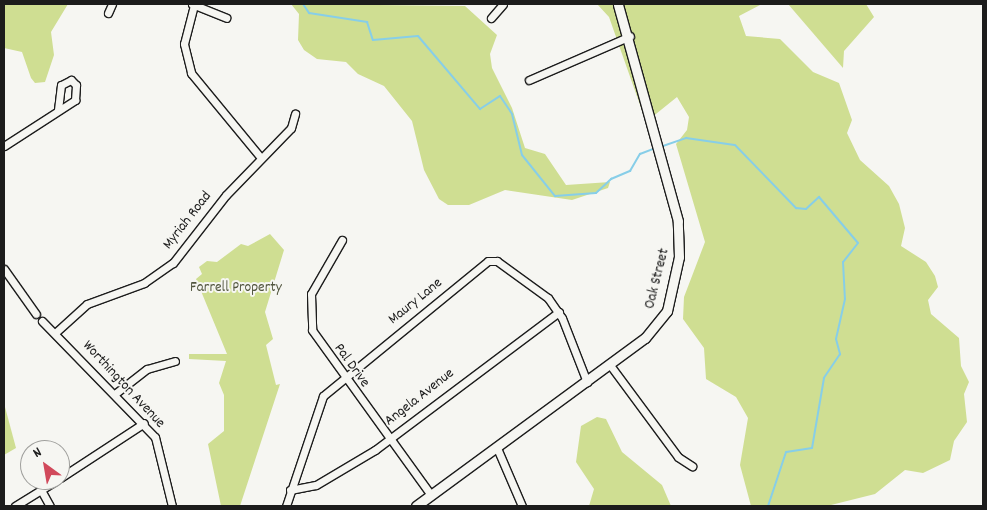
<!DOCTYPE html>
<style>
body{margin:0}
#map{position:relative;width:987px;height:510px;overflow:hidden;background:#f6f6f2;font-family:Dekko,sans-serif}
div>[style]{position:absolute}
.green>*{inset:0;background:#cfde92}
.stream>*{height:2px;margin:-1px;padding:0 1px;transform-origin:1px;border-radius:1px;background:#87cee8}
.roads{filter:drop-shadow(1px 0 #1c1c1c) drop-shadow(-1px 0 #1c1c1c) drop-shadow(0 1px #1c1c1c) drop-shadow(0 -1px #1c1c1c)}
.minor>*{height:7px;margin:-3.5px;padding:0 3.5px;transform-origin:3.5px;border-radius:3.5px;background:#f6f6f2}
.tertiary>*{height:9px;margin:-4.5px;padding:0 4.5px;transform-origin:4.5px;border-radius:4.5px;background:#f6f6f2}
span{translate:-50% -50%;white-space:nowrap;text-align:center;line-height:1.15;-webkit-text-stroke:4px #f6f6f2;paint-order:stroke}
.street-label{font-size:15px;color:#1c1c1c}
.park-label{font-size:15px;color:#52563f}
.frame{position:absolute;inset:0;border:5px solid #1c1c1c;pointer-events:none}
.north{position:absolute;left:20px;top:440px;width:50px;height:50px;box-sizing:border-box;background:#f6f6f2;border:1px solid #9f9f9c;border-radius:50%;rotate:328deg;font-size:14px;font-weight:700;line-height:20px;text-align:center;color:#1c1c1c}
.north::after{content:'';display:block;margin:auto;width:18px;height:22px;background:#d1495b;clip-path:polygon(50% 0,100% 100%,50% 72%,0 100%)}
</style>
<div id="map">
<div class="green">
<div style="clip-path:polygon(4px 4px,68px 4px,51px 32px,54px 55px,45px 82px,35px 83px,31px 78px,22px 52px,4px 48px)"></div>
<div style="clip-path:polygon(291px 4px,465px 6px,497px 35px,490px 54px,492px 68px,512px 108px,525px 148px,545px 154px,566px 185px,610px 182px,608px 188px,572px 200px,505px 190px,469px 205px,448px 205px,439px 199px,424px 170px,412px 121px,384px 86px,358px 74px,346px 62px,317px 59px,304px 50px,298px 40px,299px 14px)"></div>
<div style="clip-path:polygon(597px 4px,762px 4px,739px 16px,746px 36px,780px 39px,813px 72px,839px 83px,852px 120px,847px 133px,860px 160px,889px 186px,899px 204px,905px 228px,901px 246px,926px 262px,935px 276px,938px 287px,928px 300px,931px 314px,959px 338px,961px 366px,969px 382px,964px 394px,967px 422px,954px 441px,950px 460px,923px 473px,905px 470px,875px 494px,827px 506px,751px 506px,740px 465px,748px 418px,736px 397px,706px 379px,704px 348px,683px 319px,684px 297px,705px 242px,676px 144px,687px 130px,689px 117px,677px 97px,646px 122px,609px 17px)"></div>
<div style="clip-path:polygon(788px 4px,866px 4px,874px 17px,844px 51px,843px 68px)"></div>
<div style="clip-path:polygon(270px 234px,284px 250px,265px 312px,273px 339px,266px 345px,276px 385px,280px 384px,240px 506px,221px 506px,208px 444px,224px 431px,224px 395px,219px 383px,226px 361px,189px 359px,189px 354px,227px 354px,196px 279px,202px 274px,199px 267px,207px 261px,217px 262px,241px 244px,248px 246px)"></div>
<div style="clip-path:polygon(5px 407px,16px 448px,4px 455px,4px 408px)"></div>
<div style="clip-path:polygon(597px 417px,606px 419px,622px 452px,662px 485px,671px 506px,589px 506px,594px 489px,576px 462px,581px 426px)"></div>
</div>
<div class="stream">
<div style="left:303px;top:4px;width:11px;rotate:56deg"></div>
<div style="left:309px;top:13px;width:59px;rotate:8.8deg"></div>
<div style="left:367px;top:22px;width:19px;rotate:72deg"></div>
<div style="left:373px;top:40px;width:45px;rotate:-5.1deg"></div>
<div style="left:418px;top:36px;width:96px;rotate:49.7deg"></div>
<div style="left:480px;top:109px;width:24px;rotate:-33deg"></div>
<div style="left:500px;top:96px;width:22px;rotate:56deg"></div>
<div style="left:512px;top:114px;width:42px;rotate:76.3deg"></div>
<div style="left:522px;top:155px;width:53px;rotate:51.2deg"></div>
<div style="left:555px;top:196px;width:41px;rotate:-4.2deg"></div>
<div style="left:596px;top:193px;width:21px;rotate:-43deg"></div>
<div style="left:611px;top:179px;width:21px;rotate:-23deg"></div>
<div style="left:630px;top:171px;width:20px;rotate:-60deg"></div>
<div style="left:640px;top:154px;width:17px;rotate:-21deg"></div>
<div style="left:660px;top:147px;width:28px;rotate:-19deg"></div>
<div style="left:686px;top:138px;width:49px;rotate:8.1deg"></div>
<div style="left:735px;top:145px;width:88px;rotate:45.9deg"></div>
<div style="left:796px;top:208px;width:10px;rotate:6deg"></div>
<div style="left:806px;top:209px;width:18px;rotate:-43deg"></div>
<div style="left:819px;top:197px;width:60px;rotate:49.7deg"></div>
<div style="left:858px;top:243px;width:24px;rotate:128deg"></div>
<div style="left:843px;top:262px;width:37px;rotate:87deg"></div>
<div style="left:845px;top:299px;width:41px;rotate:102.7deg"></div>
<div style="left:836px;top:339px;width:16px;rotate:75deg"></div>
<div style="left:840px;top:354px;width:29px;rotate:124deg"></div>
<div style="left:824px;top:378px;width:71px;rotate:99.7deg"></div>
<div style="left:812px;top:448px;width:26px;rotate:171deg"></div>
<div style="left:786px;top:452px;width:57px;rotate:108.4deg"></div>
</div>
<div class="roads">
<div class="minor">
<div style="left:192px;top:4px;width:37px;rotate:22deg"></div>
<div style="left:194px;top:5px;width:40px;rotate:104.4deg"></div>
<div style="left:184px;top:44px;width:30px;rotate:76deg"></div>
<div style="left:191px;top:73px;width:110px;rotate:50.5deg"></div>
<div style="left:108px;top:13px;width:10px;rotate:-66deg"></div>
<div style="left:491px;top:18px;width:18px;rotate:-49deg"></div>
<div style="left:529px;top:80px;width:110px;rotate:-23.5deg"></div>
<div style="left:4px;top:146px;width:85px;rotate:-32.9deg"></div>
<div style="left:75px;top:100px;width:15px;rotate:-86deg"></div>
<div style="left:76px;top:85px;width:7px;rotate:-135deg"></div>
<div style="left:71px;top:80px;width:11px;rotate:153deg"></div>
<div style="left:61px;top:85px;width:25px;rotate:97deg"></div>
<div style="left:342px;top:240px;width:62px;rotate:119.9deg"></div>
<div style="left:311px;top:294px;width:36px;rotate:88deg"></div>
<div style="left:312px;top:330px;width:203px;rotate:54.2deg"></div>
<div style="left:4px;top:269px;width:55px;rotate:54.6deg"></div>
<div style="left:42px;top:321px;width:162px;rotate:45.8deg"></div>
<div style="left:155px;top:437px;width:71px;rotate:76.2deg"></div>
<div style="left:55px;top:333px;width:43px;rotate:-42.2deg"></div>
<div style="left:87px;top:304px;width:61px;rotate:-20.2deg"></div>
<div style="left:144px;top:283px;width:35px;rotate:-35deg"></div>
<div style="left:173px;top:263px;width:86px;rotate:-52.1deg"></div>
<div style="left:226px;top:195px;width:93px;rotate:-45.9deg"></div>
<div style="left:291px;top:128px;width:15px;rotate:-74deg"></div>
<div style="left:610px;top:365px;width:114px;rotate:53.5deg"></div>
<div style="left:678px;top:457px;width:17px;rotate:33deg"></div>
<div style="left:116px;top:393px;width:39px;rotate:-38deg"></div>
<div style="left:147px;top:369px;width:29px;rotate:-16deg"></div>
<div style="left:497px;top:448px;width:63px;rotate:66.7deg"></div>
<div style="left:60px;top:478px;width:100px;rotate:-33.2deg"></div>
<div style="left:41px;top:490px;width:18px;rotate:61deg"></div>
<div style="left:290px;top:490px;width:26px;rotate:-11deg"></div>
<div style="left:316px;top:485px;width:69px;rotate:-30.7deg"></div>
<div style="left:375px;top:450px;width:230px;rotate:-36.9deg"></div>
<div style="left:15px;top:506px;width:49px;rotate:-31.8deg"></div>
<div style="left:286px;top:506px;width:116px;rotate:-71.4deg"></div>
<div style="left:323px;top:396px;width:213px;rotate:-39.3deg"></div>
<div style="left:488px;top:261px;width:9px"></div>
<div style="left:497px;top:261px;width:63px;rotate:36deg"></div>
<div style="left:548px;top:298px;width:24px;rotate:55deg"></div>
<div style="left:562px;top:318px;width:69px;rotate:68.7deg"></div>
</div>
<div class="tertiary">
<div style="left:416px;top:506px;width:284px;rotate:-36.3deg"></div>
<div style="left:645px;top:338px;width:35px;rotate:-51deg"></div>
<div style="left:667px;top:311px;width:55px;rotate:-77.5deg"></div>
<div style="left:679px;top:257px;width:36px;rotate:-92deg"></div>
<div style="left:678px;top:221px;width:225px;rotate:-105.5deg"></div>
</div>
</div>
<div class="street-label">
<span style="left:188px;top:221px;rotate:-52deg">Myriah Road</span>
<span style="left:658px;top:279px;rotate:-76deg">Oak Street</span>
<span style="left:416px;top:302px;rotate:-39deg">Maury Lane</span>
<span style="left:351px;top:366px;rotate:54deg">Pal Drive</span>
<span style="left:123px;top:385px;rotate:47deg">Worthington Avenue</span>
<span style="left:420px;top:398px;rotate:-38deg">Angela Avenue</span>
</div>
<div class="park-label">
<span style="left:236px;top:289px">Farrell Property</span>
</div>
<div class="frame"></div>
<div class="north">N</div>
</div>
